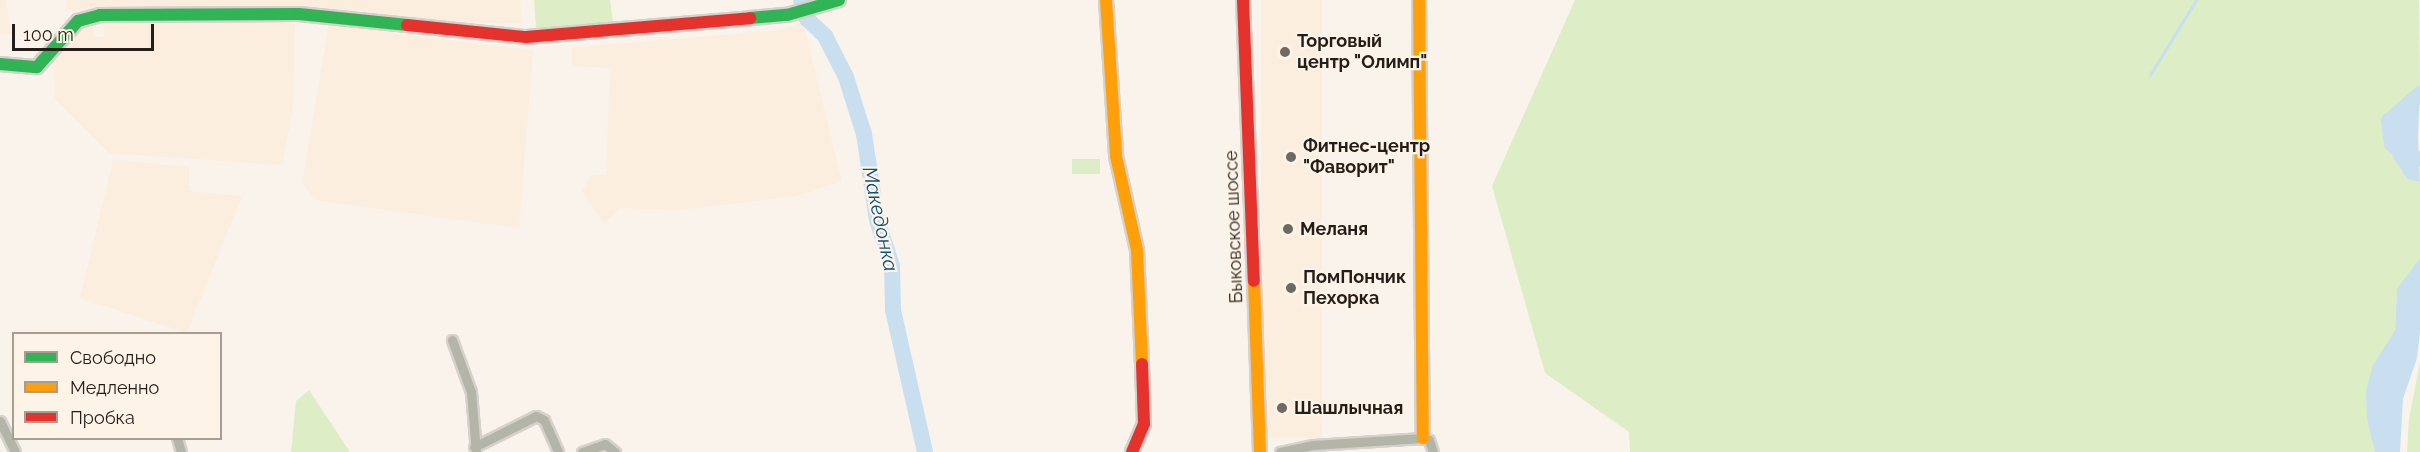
<!DOCTYPE html>
<meta charset="utf-8">
<style>
body{margin:0}
#map{position:relative;width:2420px;height:452px;overflow:hidden;background:#f9f3ec;font-family:Raleway,sans-serif}
div>[style]{position:absolute}
.built>*{inset:0;background:#fbeedf;transform-origin:0 0}
.green>*{inset:0;background:#ddeec7;transform-origin:0 0}
.water>*{inset:0;background:#c9dff0}
.stream>*{height:3px;margin:-1.5px;padding:0 1.5px;transform-origin:1.5px;border-radius:1.5px;background:#c9dff0}
.river>*{height:16px;margin:-8px;padding:0 8px;transform-origin:8px;border-radius:8px;background:#c9dff0}
.roads{filter:drop-shadow(2px 0 #d6d1cb) drop-shadow(-2px 0 #d6d1cb) drop-shadow(0 2px #d6d1cb) drop-shadow(0 -2px #d6d1cb)}
.street>*{height:9px;margin:-4.5px;padding:0 4.5px;transform-origin:4.5px;border-radius:4.5px;background:#b3b5a9}
.fast>*{height:12px;margin:-6px;padding:0 6px;transform-origin:6px;border-radius:6px;background:#30b455}
.slow>*{height:12px;margin:-6px;padding:0 6px;transform-origin:6px;border-radius:6px;background:#ff9f0a}
.jam>*{height:12px;margin:-6px;padding:0 6px;transform-origin:6px;border-radius:6px;background:#e5322d}
.dots>*{width:16px;height:16px;translate:-50% -50%;box-sizing:border-box;border:3px solid #fef3e7;border-radius:50%}
span{translate:-50% -50%;white-space:nowrap;text-align:center;line-height:1.15;-webkit-text-stroke:4.5px #fef3e7;paint-order:stroke}
.poi-label{font-size:18px;color:#231e19;font-weight:700}
.left{translate:0 -50%;text-align:left}
.street-label{font-size:18px;color:#231e19}
.water-label{font-size:20px;color:#0b527c;font-style:italic}
.legend{position:absolute;left:12px;top:332px;width:210px;height:108px;box-sizing:border-box;background:#fef3e7;border:2px solid #a69e95;margin:0;padding:8px 10px;list-style:none;font-size:18px;color:#231e19}
.legend li{display:flex;align-items:center;gap:12px;height:30px}
.legend b{width:30px;border:2px solid #a69e95}
.scale{position:absolute;left:12px;top:24px;width:142px;height:27px;box-sizing:border-box;border:3px solid #231e19;border-top:0;padding-left:8px;font-size:18px;line-height:21px;white-space:nowrap;color:#231e19;-webkit-text-stroke:4px #fef3e7;paint-order:stroke}
</style>
<div id="map">
<div class="built">
<div style="clip-path:polygon(0 0,6px 0,11px 34px,0 33px)"></div>
<div style="clip-path:polygon(66px 0,520px 0,522px 23px,434px 23px,295px 7px,66px 10px)"></div>
<div style="left:1261px;top:0;width:61px;height:438px"></div>
<div style="clip-path:polygon(103px 18px,262px 18px,295px 24px,294px 101px,282px 165px,109px 153px,55px 99px,54px 54px,79px 23px,93px 19px,94px 37px,104px 37px)"></div>
<div style="clip-path:polygon(803px 23px,842px 181px,797px 196px,679px 210px,619px 208px,604px 224px,582px 191px,591px 175px,606px 175px,610px 68px,572px 66px,572px 48px,778px 30px)"></div>
<div style="clip-path:polygon(329px 24px,533px 51px,519px 228px,315px 200px,302px 183px)"></div>
<div style="clip-path:polygon(113px 160px,189px 167px,189px 191px,242px 196px,187px 333px,80px 298px)"></div>
</div>
<div class="green">
<div style="clip-path:polygon(534px 0,610px 0,613px 22px,536px 28px)"></div>
<div style="clip-path:polygon(1575px 0,2419px 0,2420px 87px,2392px 115px,2390px 143px,2407px 179px,2420px 182px,2420px 258px,2397px 288px,2395px 330px,2374px 365px,2366px 390px,2375px 452px,1630px 452px,1629px 432px,1545px 373px,1492px 186px)"></div>
<div style="left:1100px;top:159px;width:15px;height:28px;rotate:90deg"></div>
<div style="clip-path:polygon(2420px 362px,2420px 452px,2407px 452px,2409px 419px)"></div>
<div style="clip-path:polygon(309px 390px,350px 452px,291px 452px,296px 401px)"></div>
</div>
<div class="water">
<div style="clip-path:polygon(2420px 87px,2418px 137px,2420px 182px,2407px 179px,2393px 157px,2390px 143px,2392px 115px)"></div>
<div style="clip-path:polygon(2420px 258px,2420px 332px,2417px 358px,2403px 399px,2400px 452px,2375px 452px,2367px 419px,2366px 390px,2373px 365px,2395px 330px,2397px 288px)"></div>
</div>
<div class="stream">
<div style="left:2150px;top:75px;width:88px;rotate:-58.5deg"></div>
</div>
<div class="river">
<div style="left:801px;top:0;width:20px;rotate:72deg"></div>
<div style="left:807px;top:19px;width:25px;rotate:43deg"></div>
<div style="left:825px;top:36px;width:46px;rotate:62.9deg"></div>
<div style="left:846px;top:77px;width:60px;rotate:72.5deg"></div>
<div style="left:864px;top:134px;width:87px;rotate:81.4deg"></div>
<div style="left:877px;top:220px;width:48px;rotate:71.9deg"></div>
<div style="left:892px;top:266px;width:44px;rotate:88.7deg"></div>
<div style="left:893px;top:310px;width:146px;rotate:77.3deg"></div>
<div style="left:2420px;top:94px;width:41px;rotate:138.9deg"></div>
<div style="left:2389px;top:121px;width:23px;rotate:83deg"></div>
<div style="left:2392px;top:144px;width:24px;rotate:35deg"></div>
<div style="left:2412px;top:158px;width:8px;rotate:7deg"></div>
</div>
<div class="roads">
<div class="street">
<div style="left:452px;top:340px;width:55px;rotate:69.9deg"></div>
<div style="left:471px;top:392px;width:60px;rotate:85.2deg"></div>
<div style="left:0;top:421px;width:34px;rotate:64deg"></div>
<div style="left:177px;top:438px;width:15px;rotate:74deg"></div>
<div style="left:474px;top:447px;width:69px;rotate:-26.6deg"></div>
<div style="left:536px;top:416px;width:9px;rotate:27deg"></div>
<div style="left:544px;top:420px;width:35px;rotate:66deg"></div>
<div style="left:582px;top:452px;width:24px;rotate:-19deg"></div>
<div style="left:605px;top:444px;width:13px;rotate:39deg"></div>
<div style="left:1280px;top:452px;width:34px;rotate:-12deg"></div>
<div style="left:1313px;top:445px;width:110px;rotate:-3.6deg"></div>
<div style="left:1423px;top:438px;width:6px;rotate:18deg"></div>
<div style="left:1429px;top:440px;width:13px;rotate:72deg"></div>
</div>
<div class="fast">
<div style="left:750px;top:18px;width:37px;rotate:-5deg"></div>
<div style="left:787px;top:15px;width:54px;rotate:-16.1deg"></div>
<div style="left:0;top:64px;width:37px;rotate:5deg"></div>
<div style="left:37px;top:67px;width:62px;rotate:-48.3deg"></div>
<div style="left:78px;top:21px;width:23px;rotate:-15deg"></div>
<div style="left:100px;top:15px;width:199px;rotate:-0.3deg"></div>
<div style="left:299px;top:14px;width:109px;rotate:5.8deg"></div>
</div>
<div class="slow">
<div style="left:1106px;top:0;width:156px;rotate:86.3deg"></div>
<div style="left:1116px;top:156px;width:96px;rotate:77.4deg"></div>
<div style="left:1137px;top:250px;width:114px;rotate:87.5deg"></div>
<div style="left:1419px;top:0;width:438px;rotate:89.5deg"></div>
<div style="left:1254px;top:281px;width:171px;rotate:88deg"></div>
</div>
<div class="jam">
<div style="left:1243px;top:0;width:281px;rotate:87.8deg"></div>
<div style="left:407px;top:25px;width:120px;rotate:5.8deg"></div>
<div style="left:526px;top:37px;width:225px;rotate:-4.8deg"></div>
<div style="left:1132px;top:452px;width:30px;rotate:-67deg"></div>
<div style="left:1144px;top:424px;width:60px;rotate:-91.9deg"></div>
</div>
</div>
<div class="dots">
<div style="left:1285px;top:52px;background:#6e6963"></div>
<div style="left:1291px;top:157px;background:#6e6963"></div>
<div style="left:1288px;top:229px;background:#6e6963"></div>
<div style="left:1291px;top:288px;background:#6e6963"></div>
<div style="left:1282px;top:408px;background:#6e6963"></div>
</div>
<div class="poi-label">
<span class="left" style="left:1297px;top:52px">Торговый<br>центр "Олимп"</span>
<span class="left" style="left:1303px;top:157px">Фитнес-центр<br>"Фаворит"</span>
<span class="left" style="left:1300px;top:229px">Меланя</span>
<span class="left" style="left:1303px;top:288px">ПомПончик<br>Пехорка</span>
<span class="left" style="left:1294px;top:408px">Шашлычная</span>
</div>
<div class="street-label">
<span style="left:1234px;top:227px;rotate:-92deg">Быковское шоссе</span>
</div>
<div class="water-label">
<span style="left:880px;top:219px;rotate:78deg">Македонка</span>
</div>
<ul class="legend">
<li><b style="height:8px;background:#30b455"></b>Свободно</li>
<li><b style="height:8px;background:#ff9f0a"></b>Медленно</li>
<li><b style="height:8px;background:#e5322d"></b>Пробка</li>
</ul>
<div class="scale">100 m</div>
</div>
